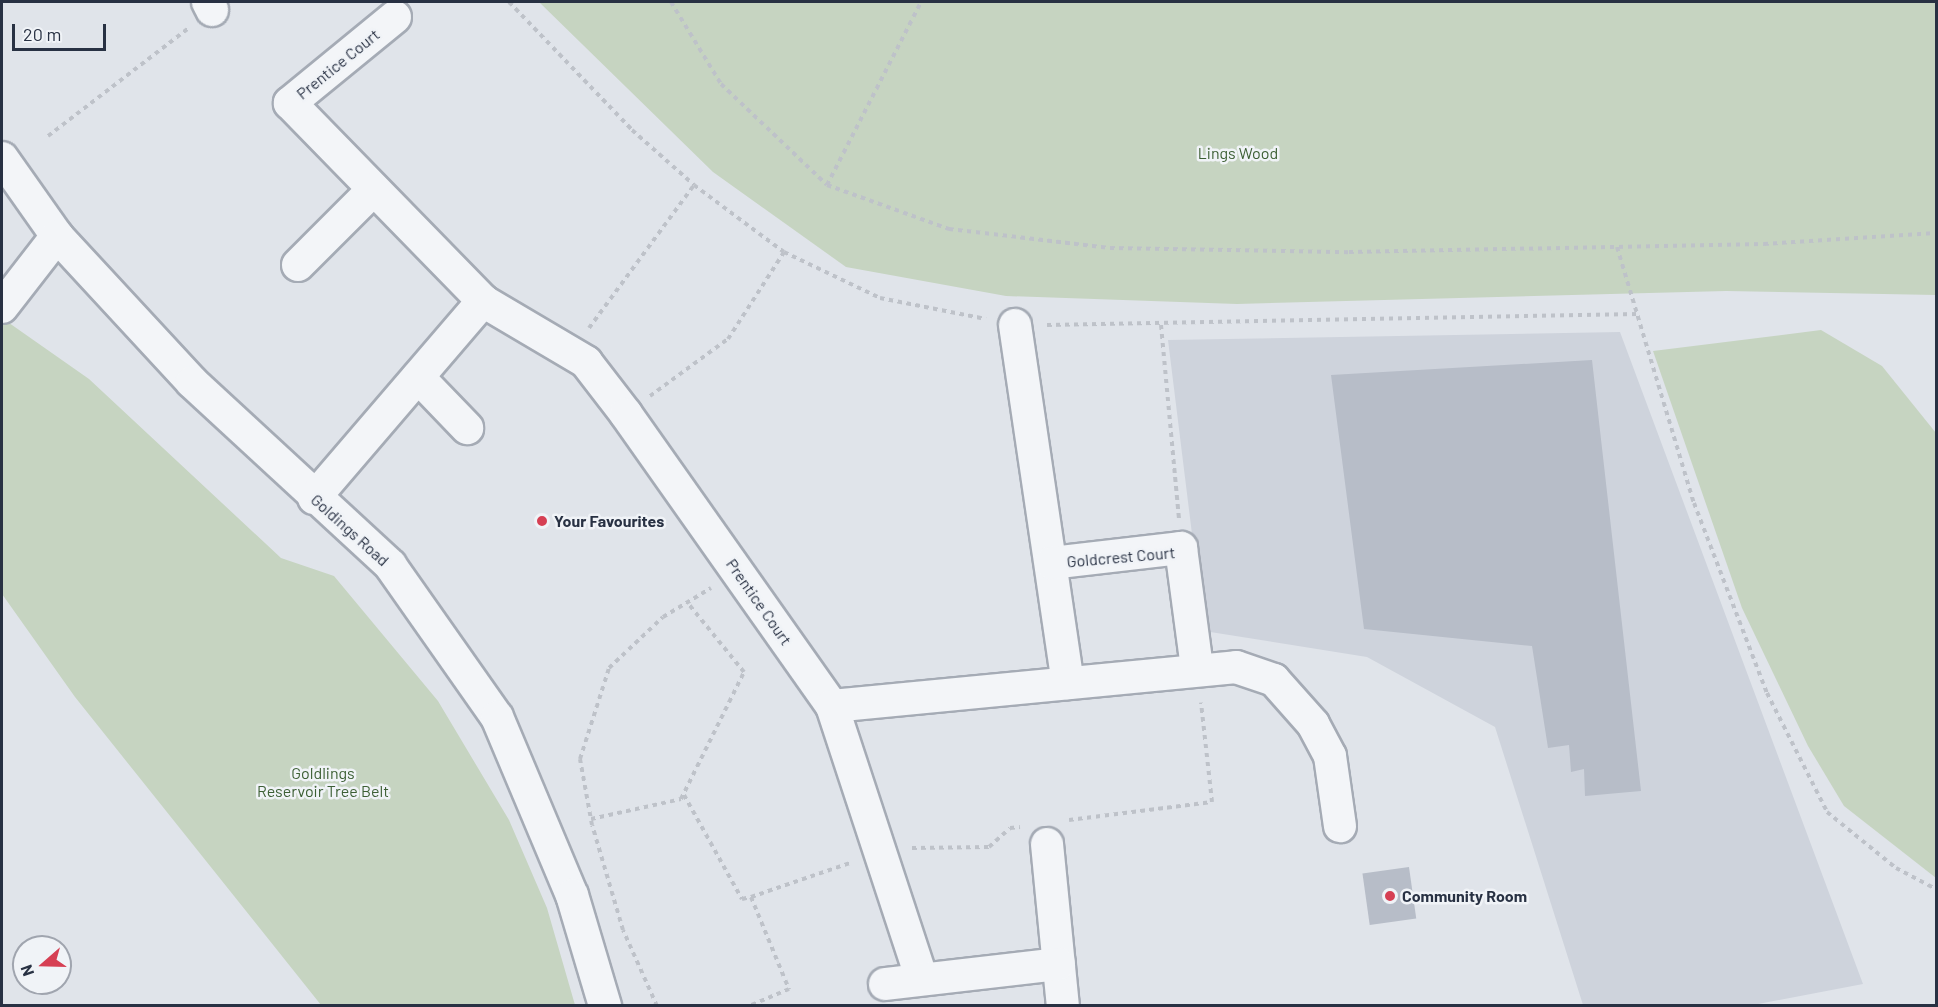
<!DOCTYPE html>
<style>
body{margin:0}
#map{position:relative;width:1938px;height:1007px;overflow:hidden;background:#e0e4ea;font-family:Barlow,sans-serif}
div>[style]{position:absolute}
.built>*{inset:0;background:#ced3dc}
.green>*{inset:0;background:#c6d4c1}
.building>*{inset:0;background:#b7bdc8;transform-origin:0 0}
.path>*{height:4px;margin-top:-2px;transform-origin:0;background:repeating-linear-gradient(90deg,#bec2c9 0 4.5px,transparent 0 9px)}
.roads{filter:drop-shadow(2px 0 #a5abb5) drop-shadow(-2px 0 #a5abb5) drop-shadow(0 2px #a5abb5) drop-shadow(0 -2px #a5abb5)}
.minor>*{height:32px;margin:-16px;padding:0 16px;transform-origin:16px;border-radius:16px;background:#f3f5f8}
.dots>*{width:16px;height:16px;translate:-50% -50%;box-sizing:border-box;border:3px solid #f0f3f7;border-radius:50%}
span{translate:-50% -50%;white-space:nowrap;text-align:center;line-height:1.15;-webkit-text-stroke:5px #f0f3f7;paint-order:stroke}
.street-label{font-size:16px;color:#283143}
.park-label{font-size:16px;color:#3c5f34}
.poi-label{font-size:16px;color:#283143;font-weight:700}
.left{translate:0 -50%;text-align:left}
.frame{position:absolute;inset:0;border:3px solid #283143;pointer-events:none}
.north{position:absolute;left:12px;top:935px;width:60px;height:60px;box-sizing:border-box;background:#f0f3f7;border:2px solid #a0a5af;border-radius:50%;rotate:250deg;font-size:16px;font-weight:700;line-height:24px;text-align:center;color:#283143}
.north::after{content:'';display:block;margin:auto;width:21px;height:27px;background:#d63f53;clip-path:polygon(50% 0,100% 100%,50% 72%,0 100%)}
.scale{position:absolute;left:12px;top:24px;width:94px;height:27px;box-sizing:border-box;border:3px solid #283143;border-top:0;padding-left:8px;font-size:18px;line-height:21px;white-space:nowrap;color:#283143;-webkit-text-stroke:4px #f0f3f7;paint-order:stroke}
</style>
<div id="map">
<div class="built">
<div style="clip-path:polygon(1620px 332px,1863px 984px,1753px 1005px,1583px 1005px,1495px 727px,1367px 657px,1204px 631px,1168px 340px)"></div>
</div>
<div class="green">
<div style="clip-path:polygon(539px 2px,1936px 2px,1936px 295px,1726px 291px,1237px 304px,1006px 296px,846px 267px,713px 172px)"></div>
<div style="clip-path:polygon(2px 318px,89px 379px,281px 558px,334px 576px,438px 701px,509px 820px,547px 908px,575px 1005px,321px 1005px,75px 697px,2px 594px)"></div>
<div style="clip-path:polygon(1821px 330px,1882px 366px,1936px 433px,1936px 878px,1844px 806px,1808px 746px,1742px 608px,1653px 351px)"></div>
</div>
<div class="building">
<div style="clip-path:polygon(1592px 360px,1641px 791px,1585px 796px,1584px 769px,1571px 772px,1569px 745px,1548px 748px,1532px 646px,1364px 629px,1331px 375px)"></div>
<div style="left:1409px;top:867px;width:52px;height:47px;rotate:82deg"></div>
</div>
<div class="path">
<div style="left:509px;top:2px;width:178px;rotate:46.1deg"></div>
<div style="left:632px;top:130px;width:83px;rotate:41.6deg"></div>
<div style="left:694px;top:185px;width:112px;rotate:36.7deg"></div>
<div style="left:784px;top:252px;width:106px;rotate:25.6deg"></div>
<div style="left:880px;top:298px;width:108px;rotate:11.2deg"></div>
<div style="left:671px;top:2px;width:96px;rotate:58.6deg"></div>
<div style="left:721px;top:84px;width:146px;rotate:43.6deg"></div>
<div style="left:827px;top:185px;width:130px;rotate:19.8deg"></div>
<div style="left:949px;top:229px;width:162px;rotate:6.7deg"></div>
<div style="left:1110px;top:248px;width:239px;rotate:1deg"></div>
<div style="left:1349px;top:252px;width:415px;rotate:-1.1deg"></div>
<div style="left:1764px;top:244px;width:172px;rotate:-3.7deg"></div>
<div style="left:48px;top:136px;width:178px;rotate:-37.5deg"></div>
<div style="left:827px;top:185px;width:206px;rotate:-62.8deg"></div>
<div style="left:1617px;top:247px;width:267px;rotate:73.3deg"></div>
<div style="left:1694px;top:503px;width:204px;rotate:69deg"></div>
<div style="left:1767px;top:693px;width:133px;rotate:63.2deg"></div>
<div style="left:1827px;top:812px;width:89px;rotate:39.1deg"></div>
<div style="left:1896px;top:868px;width:45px;rotate:27.7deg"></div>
<div style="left:1047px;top:325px;width:591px;rotate:-1.07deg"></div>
<div style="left:1161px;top:325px;width:195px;rotate:84.7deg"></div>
<div style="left:589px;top:328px;width:177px;rotate:-53.7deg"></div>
<div style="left:650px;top:396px;width:97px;rotate:-36.2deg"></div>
<div style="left:728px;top:339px;width:103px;rotate:-57.2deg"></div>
<div style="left:684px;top:795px;width:119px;rotate:60.9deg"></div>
<div style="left:742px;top:899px;width:9px;rotate:-13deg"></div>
<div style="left:751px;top:897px;width:100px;rotate:67.6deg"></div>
<div style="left:789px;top:989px;width:43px;rotate:157deg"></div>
<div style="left:591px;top:819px;width:92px;rotate:-12.5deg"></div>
<div style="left:681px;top:799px;width:142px;rotate:-63.6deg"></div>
<div style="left:744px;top:672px;width:90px;rotate:-129.2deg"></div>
<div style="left:1069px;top:820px;width:144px;rotate:-7.2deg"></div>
<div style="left:1212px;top:802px;width:100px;rotate:-96.3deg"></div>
<div style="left:912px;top:848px;width:77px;rotate:-0.7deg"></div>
<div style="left:989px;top:847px;width:28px;rotate:-42deg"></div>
<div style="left:1010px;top:828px;width:10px;rotate:-6deg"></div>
<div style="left:751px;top:897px;width:105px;rotate:-19deg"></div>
<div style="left:657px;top:1006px;width:83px;rotate:-114.1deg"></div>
<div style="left:623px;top:930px;width:109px;rotate:-106.4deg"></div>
<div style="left:592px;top:825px;width:67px;rotate:-100.3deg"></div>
<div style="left:580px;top:759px;width:96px;rotate:-72.3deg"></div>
<div style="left:609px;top:668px;width:74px;rotate:-43.4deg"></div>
<div style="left:663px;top:617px;width:56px;rotate:-31.1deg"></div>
</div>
<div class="roads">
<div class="minor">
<div style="left:208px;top:2px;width:9px;rotate:63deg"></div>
<div style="left:395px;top:17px;width:136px;rotate:140.7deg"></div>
<div style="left:290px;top:103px;width:277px;rotate:45.7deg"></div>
<div style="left:483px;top:301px;width:120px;rotate:30.6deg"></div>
<div style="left:586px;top:362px;width:66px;rotate:52.4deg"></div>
<div style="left:626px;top:414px;width:357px;rotate:54.8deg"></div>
<div style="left:832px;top:706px;width:287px;rotate:71.8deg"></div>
<div style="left:2px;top:158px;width:95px;rotate:54.8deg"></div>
<div style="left:57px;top:236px;width:199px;rotate:47.2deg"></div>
<div style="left:192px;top:382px;width:270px;rotate:42.7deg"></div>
<div style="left:390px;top:565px;width:186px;rotate:54.9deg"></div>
<div style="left:497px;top:717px;width:193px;rotate:67.2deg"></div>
<div style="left:572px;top:895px;width:116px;rotate:73.4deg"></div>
<div style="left:298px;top:265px;width:107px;rotate:-45deg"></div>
<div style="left:2px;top:307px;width:90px;rotate:-52.2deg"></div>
<div style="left:1015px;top:325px;width:362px;rotate:81.6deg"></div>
<div style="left:418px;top:377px;width:71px;rotate:46.1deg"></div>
<div style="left:314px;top:498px;width:260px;rotate:-49.4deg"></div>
<div style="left:1051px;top:563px;width:131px;rotate:-6.6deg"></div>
<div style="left:1181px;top:548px;width:121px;rotate:82.4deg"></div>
<div style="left:832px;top:706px;width:406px;rotate:-5.5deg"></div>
<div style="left:1236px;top:667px;width:40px;rotate:18.9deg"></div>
<div style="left:1274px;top:680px;width:59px;rotate:48.4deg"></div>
<div style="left:1313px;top:724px;width:36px;rotate:62deg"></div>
<div style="left:1330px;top:756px;width:71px;rotate:81.9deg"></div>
<div style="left:1047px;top:844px;width:163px;rotate:84.4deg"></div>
<div style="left:885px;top:984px;width:175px;rotate:-6.6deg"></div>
</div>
</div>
<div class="dots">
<div style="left:542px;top:521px;background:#d63f53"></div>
<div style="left:1390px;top:896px;background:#d63f53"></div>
</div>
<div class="street-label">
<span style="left:338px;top:64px;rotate:-39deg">Prentice Court</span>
<span style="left:350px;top:530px;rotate:42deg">Goldings Road</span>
<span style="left:1121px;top:557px;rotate:-5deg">Goldcrest Court</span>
<span style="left:759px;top:602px;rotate:55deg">Prentice Court</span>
</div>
<div class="park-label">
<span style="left:1238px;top:153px">Lings Wood</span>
<span style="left:323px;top:782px">Goldlings<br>Reservoir Tree Belt</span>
</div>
<div class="poi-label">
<span class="left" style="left:554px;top:521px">Your Favourites</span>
<span class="left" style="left:1402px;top:896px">Community Room</span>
</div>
<div class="frame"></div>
<div class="north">N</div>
<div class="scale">20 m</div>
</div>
